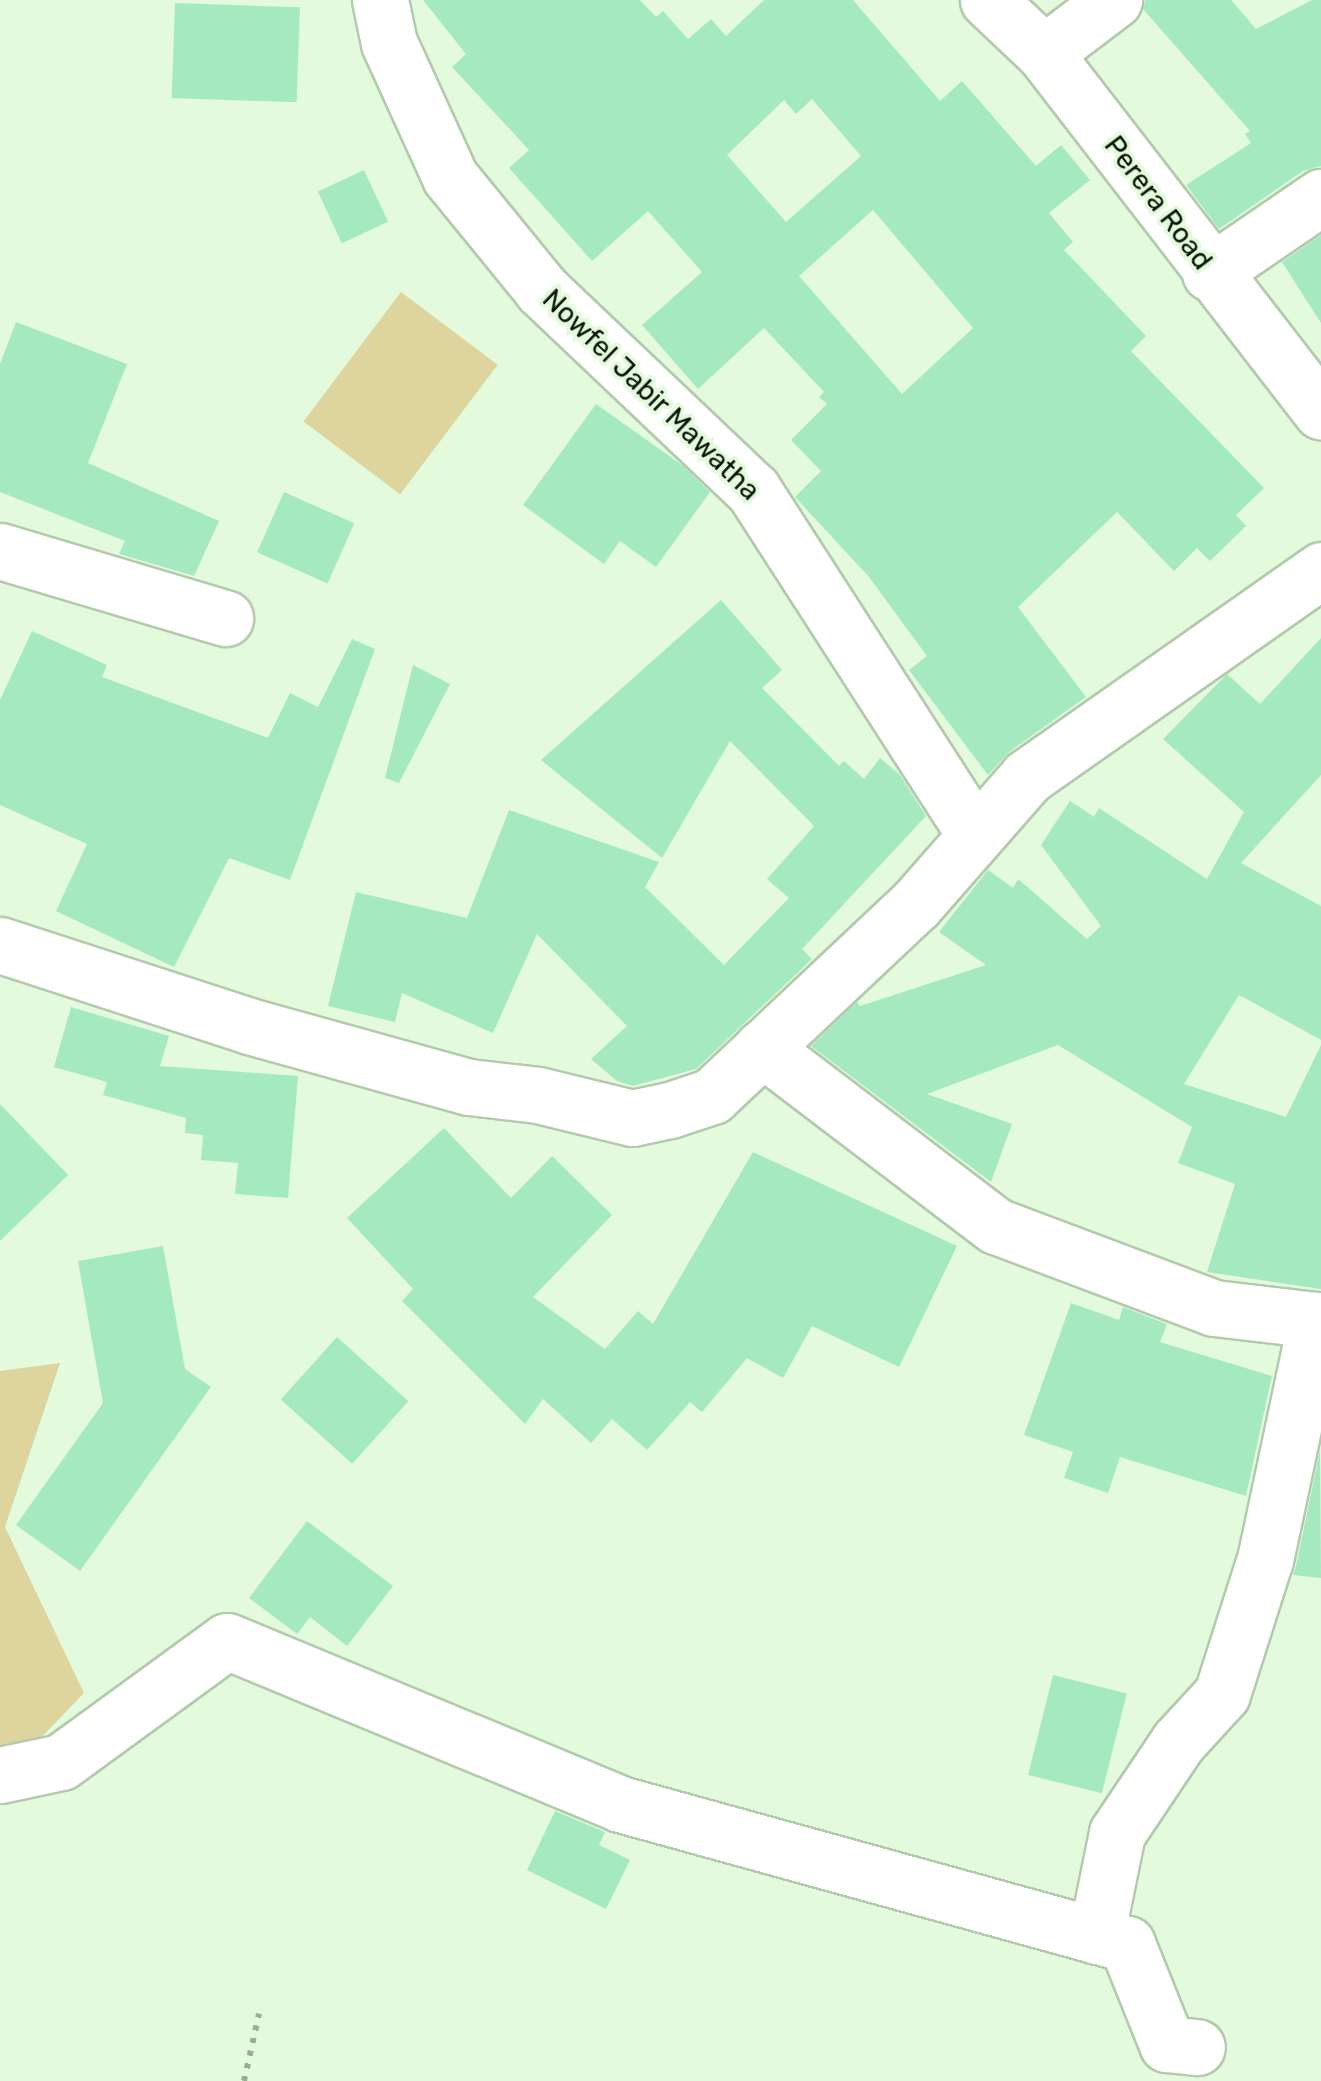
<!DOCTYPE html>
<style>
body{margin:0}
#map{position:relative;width:1321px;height:2081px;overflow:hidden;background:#e3fbdc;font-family:Rubik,sans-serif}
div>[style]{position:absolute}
.green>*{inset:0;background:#ddd59d;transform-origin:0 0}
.building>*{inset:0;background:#a5e9c0;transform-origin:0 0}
.path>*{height:6px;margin-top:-3px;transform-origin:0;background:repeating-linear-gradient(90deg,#9bae95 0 5px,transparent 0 13px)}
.roads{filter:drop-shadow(2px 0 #b3caac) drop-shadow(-2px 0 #b3caac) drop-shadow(0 2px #b3caac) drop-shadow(0 -2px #b3caac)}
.minor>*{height:55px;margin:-27.5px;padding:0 27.5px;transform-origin:27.5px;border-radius:27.5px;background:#fff}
span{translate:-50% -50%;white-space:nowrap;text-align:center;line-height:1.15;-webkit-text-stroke:8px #e3fbdc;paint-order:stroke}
.street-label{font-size:28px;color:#0a1207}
</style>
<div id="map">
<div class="green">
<div style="left:401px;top:292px;width:121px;height:162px;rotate:37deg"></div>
<div style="clip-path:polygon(60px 1363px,5px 1527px,84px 1693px,33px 1746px,0 1752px,0 1371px)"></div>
</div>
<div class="building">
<div style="clip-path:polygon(evenodd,423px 0,640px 0,656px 17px,663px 11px,688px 39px,711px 19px,726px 36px,764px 0,853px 0,940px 101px,962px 81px,1036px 166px,1061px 145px,1090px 180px,1049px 213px,1073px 242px,1064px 250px,1146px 336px,1131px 351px,1264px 488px,1236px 515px,1246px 526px,1210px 561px,1197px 548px,1174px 571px,1117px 512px,1018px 607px,1086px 697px,1009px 752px,988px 775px,909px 670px,927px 656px,869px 577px,795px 497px,821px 471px,791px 440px,827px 404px,819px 397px,824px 392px,764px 328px,698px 389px,642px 325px,702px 272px,648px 211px,592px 261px,509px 168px,529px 150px,452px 67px,466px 54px,423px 0,812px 99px,861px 156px,786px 222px,727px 155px,784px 100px,796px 114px,812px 99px,423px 0,873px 210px,973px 328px,902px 394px,799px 276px,873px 210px)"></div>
<div style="clip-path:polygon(1145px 0,1231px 0,1256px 29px,1312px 0,1321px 0,1321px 166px,1303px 171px,1219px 229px,1186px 185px,1251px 143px,1245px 134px,1250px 131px,1143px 9px)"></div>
<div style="left:175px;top:3px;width:125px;height:95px;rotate:2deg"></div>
<div style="left:364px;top:170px;width:57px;height:51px;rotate:65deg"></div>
<div style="clip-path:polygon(1321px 235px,1321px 323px,1282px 262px)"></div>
<div style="clip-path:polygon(16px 322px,127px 364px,88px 463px,219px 521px,194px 576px,119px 554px,125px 541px,0 492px,0 364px)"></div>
<div style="clip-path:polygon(596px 404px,682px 465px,710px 492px,656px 567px,620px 541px,604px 564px,523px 505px)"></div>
<div style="left:284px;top:492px;width:77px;height:66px;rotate:24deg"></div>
<div style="clip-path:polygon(721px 600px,782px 670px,762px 688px,839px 766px,844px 761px,864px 779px,880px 758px,900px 775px,926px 816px,802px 949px,812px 959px,696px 1069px,633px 1086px,617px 1081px,591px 1059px,627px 1026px,537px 934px,493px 1033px,402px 993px,395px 1022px,328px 1006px,356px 892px,467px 918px,509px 810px,659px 862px,645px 887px,724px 965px,789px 898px,767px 879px,814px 826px,730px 741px,662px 858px,541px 760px)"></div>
<div style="clip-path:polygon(32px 631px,107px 665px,102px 677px,268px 738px,290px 693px,318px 707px,352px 639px,375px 649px,290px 880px,229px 858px,174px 967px,56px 911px,87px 844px,0 805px,0 700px)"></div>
<div style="clip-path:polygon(1321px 638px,1321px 775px,1241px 863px,1321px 906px,1321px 1040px,1239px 995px,1184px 1084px,1286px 1117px,1321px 1045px,1321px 1289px,1207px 1272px,1235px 1184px,1178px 1163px,1192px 1127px,1058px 1045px,927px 1094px,1012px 1124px,991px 1182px,811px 1046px,857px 1002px,860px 1006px,986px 965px,939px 932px,988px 870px,1013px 888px,1018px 879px,1087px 939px,1101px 926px,1041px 845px,1070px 801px,1094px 817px,1099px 808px,1207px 879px,1244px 812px,1163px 739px,1227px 674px,1260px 704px)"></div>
<div style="clip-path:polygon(413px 665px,450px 684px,399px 783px,385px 778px)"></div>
<div style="clip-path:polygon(71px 1007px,169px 1036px,160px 1066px,298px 1076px,288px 1198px,235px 1194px,238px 1163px,201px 1160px,203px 1135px,185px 1133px,186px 1118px,103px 1095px,107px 1082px,54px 1067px)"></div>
<div style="clip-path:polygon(0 1104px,68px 1175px,0 1241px)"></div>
<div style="clip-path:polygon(444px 1128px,511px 1198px,552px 1156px,612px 1215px,533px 1297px,605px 1349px,638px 1311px,653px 1324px,753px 1152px,957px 1246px,899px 1367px,812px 1326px,783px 1378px,747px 1358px,702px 1412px,690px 1402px,647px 1450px,612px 1419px,591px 1443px,543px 1399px,525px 1424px,402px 1301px,413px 1289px,347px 1218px)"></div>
<div style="clip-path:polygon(163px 1246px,185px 1369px,211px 1387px,80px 1571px,16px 1525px,103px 1403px,78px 1261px)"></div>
<div style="clip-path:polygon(1071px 1303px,1119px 1320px,1123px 1307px,1167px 1324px,1160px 1342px,1272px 1376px,1246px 1496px,1120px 1457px,1108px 1493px,1064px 1478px,1073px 1452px,1024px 1435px)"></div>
<div style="left:337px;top:1337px;width:96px;height:84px;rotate:42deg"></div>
<div style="clip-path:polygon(1320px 1450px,1321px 1578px,1293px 1575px,1296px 1566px)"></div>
<div style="clip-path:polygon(307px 1521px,393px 1586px,347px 1646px,310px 1617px,297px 1634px,249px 1598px)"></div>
<div style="left:1053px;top:1675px;width:76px;height:103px;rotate:14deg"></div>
<div style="clip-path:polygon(555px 1811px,605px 1832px,599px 1845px,630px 1860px,606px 1909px,527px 1870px)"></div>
</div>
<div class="path">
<div style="left:244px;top:2081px;width:69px;rotate:-77.4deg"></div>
</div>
<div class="roads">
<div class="minor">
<div style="left:380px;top:0;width:44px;rotate:78.2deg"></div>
<div style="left:389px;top:43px;width:147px;rotate:65.5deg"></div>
<div style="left:450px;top:177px;width:146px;rotate:50.8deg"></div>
<div style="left:542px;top:290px;width:291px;rotate:43.5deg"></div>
<div style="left:753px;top:490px;width:409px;rotate:57.2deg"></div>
<div style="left:988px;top:0;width:77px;rotate:43.4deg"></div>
<div style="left:1044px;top:53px;width:453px;rotate:52.3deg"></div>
<div style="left:1044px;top:53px;width:88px;rotate:-37.1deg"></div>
<div style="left:1210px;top:273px;width:135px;rotate:-34.4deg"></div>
<div style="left:0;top:551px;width:235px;rotate:16.6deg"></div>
<div style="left:0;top:945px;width:262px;rotate:18deg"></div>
<div style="left:249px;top:1026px;width:228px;rotate:15.5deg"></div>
<div style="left:469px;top:1087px;width:69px;rotate:6.6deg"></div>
<div style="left:538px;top:1095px;width:97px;rotate:13.7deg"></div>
<div style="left:632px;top:1118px;width:39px;rotate:-12deg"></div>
<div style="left:670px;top:1110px;width:44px;rotate:-18.4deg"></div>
<div style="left:712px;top:1096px;width:280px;rotate:-43.3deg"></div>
<div style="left:916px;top:904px;width:169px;rotate:-48.8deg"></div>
<div style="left:1027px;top:777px;width:360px;rotate:-35.1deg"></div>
<div style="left:762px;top:1048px;width:294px;rotate:37.3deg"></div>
<div style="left:996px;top:1226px;width:233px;rotate:20.6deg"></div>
<div style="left:1214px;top:1308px;width:103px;rotate:6.7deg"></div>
<div style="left:1316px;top:1320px;width:244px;rotate:102deg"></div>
<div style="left:1265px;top:1559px;width:142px;rotate:107.7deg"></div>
<div style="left:1222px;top:1694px;width:65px;rotate:132.5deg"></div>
<div style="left:1178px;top:1742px;width:110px;rotate:123.8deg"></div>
<div style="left:1117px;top:1833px;width:105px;rotate:101.5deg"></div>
<div style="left:0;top:1775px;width:62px;rotate:-12deg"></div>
<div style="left:61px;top:1762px;width:205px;rotate:-36.1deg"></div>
<div style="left:227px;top:1641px;width:425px;rotate:22.5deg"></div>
<div style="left:620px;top:1804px;width:526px;rotate:15.44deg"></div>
<div style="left:1127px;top:1944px;width:108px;rotate:68.2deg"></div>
<div style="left:1167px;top:2044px;width:30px;rotate:6deg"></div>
</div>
</div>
<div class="street-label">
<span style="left:1158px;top:203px;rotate:53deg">Perera Road</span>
<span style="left:651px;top:395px;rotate:44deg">Nowfel Jabir Mawatha</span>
</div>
</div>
